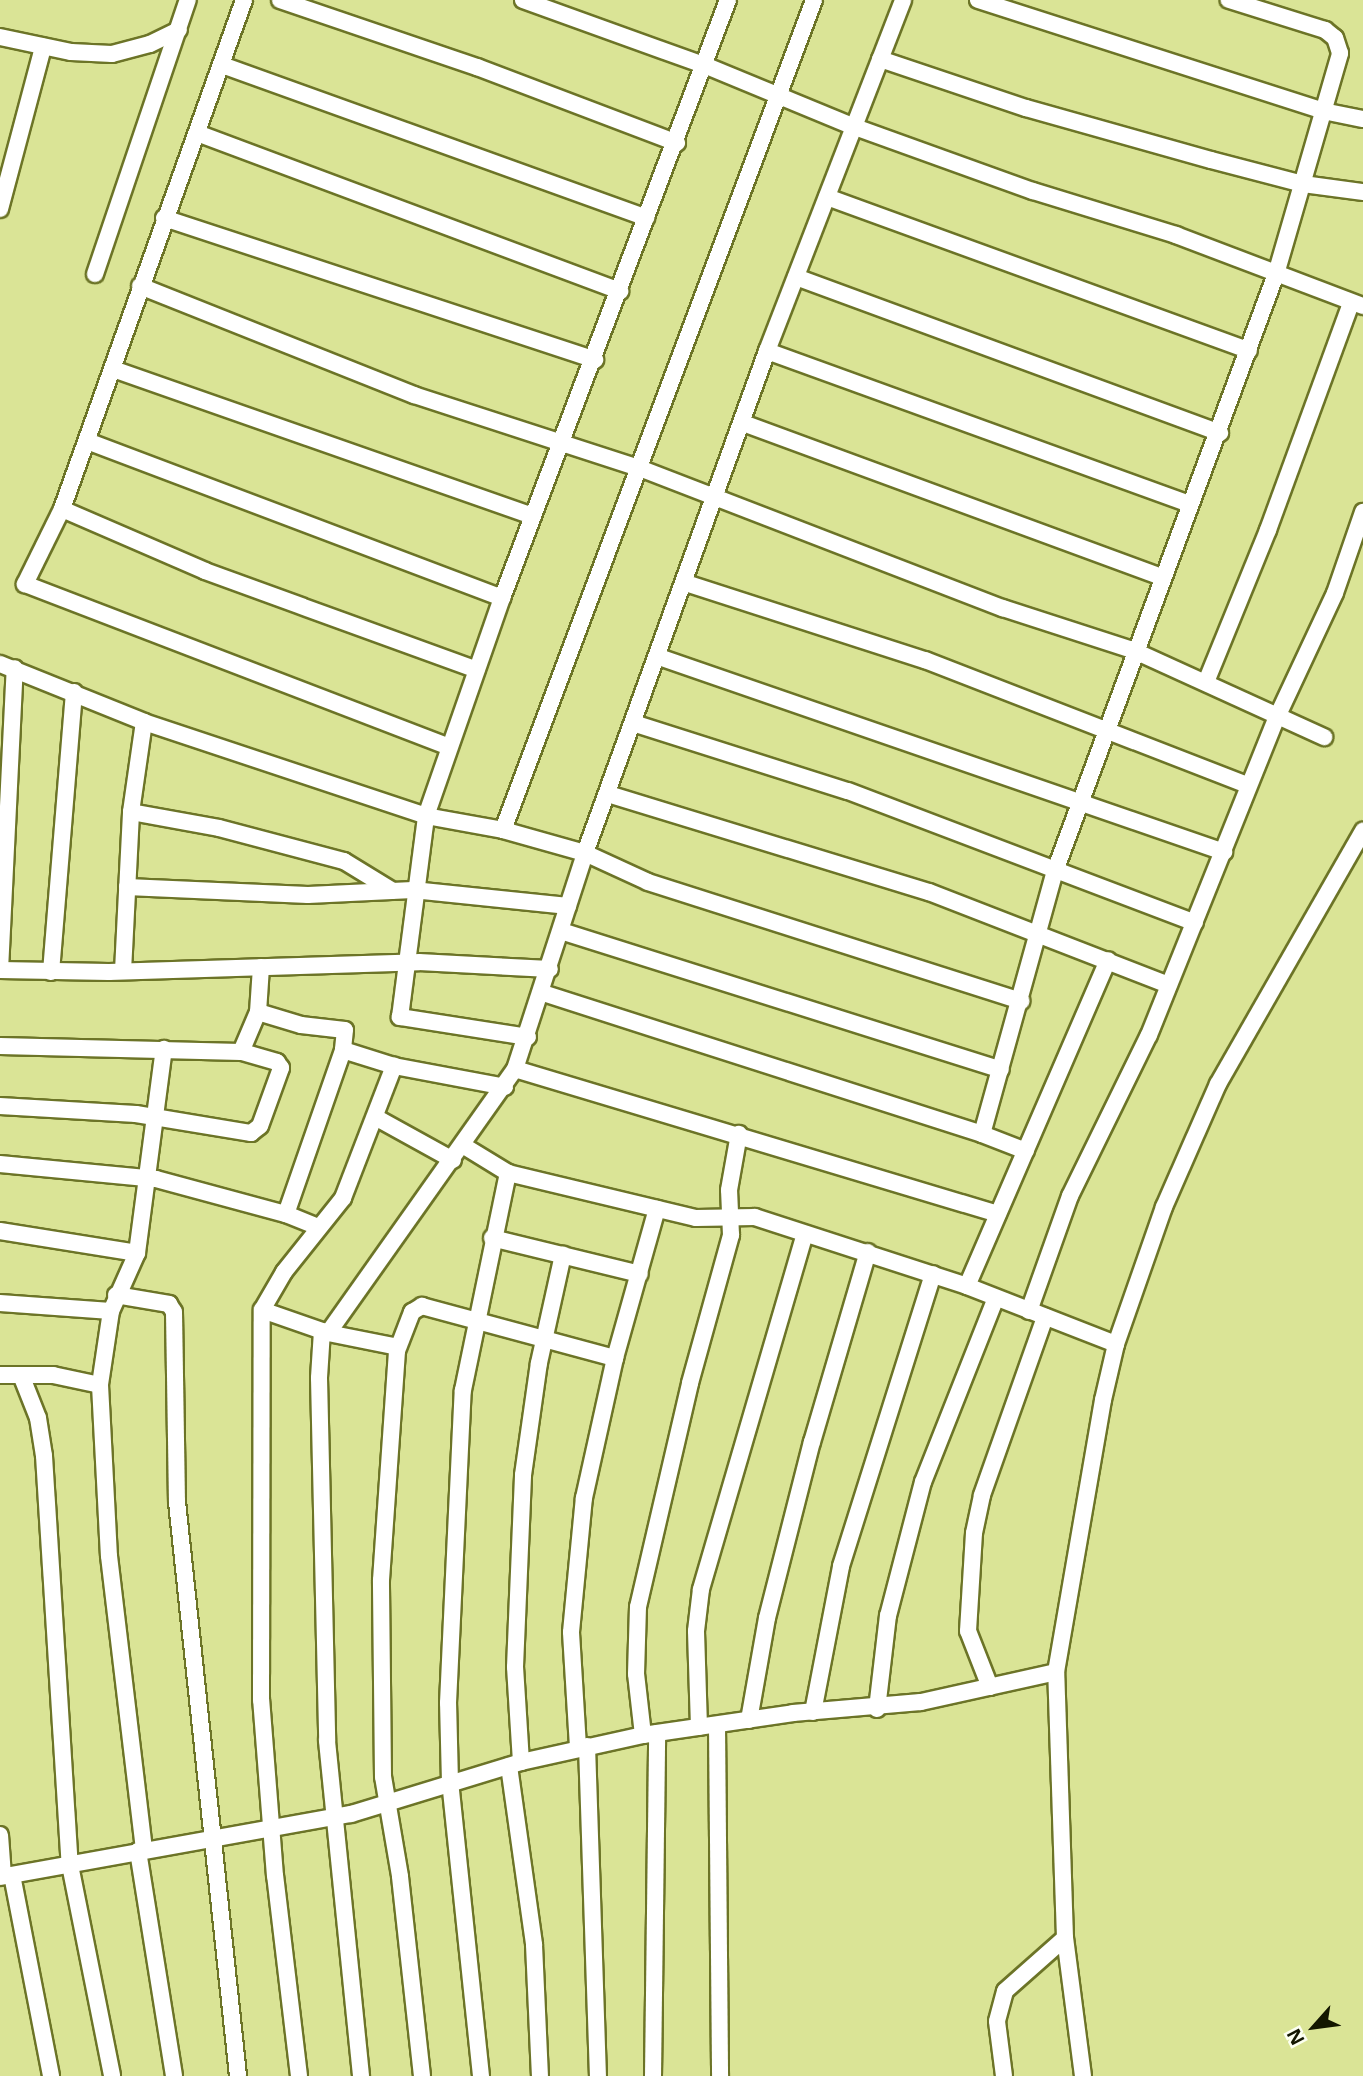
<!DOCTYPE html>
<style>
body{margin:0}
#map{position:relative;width:1363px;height:2076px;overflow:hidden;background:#dae496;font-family:"Open Sans",sans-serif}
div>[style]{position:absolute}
.roads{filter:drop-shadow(2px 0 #6c7427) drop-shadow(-2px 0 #6c7427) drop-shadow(0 2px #6c7427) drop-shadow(0 -2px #6c7427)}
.minor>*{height:16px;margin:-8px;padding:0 8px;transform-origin:8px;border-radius:8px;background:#fff}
span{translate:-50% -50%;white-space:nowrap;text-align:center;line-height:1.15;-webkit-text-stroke:7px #fcfff0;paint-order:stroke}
.north{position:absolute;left:1279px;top:1992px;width:70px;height:70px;-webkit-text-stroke:5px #fcfff0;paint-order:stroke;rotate:242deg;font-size:19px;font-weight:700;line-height:28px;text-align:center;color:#131600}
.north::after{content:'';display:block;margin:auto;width:24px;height:32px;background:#131600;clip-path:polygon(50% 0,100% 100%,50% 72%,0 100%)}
</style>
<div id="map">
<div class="roads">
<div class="minor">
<div style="left:244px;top:0;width:541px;rotate:109.68deg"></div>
<div style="left:62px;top:509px;width:84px;rotate:116.3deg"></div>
<div style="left:25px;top:584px;width:453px;rotate:21deg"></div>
<div style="left:280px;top:0;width:208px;rotate:18.8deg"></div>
<div style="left:477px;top:67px;width:214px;rotate:20.8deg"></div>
<div style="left:523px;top:0;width:192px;rotate:19.8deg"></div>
<div style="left:704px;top:65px;width:160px;rotate:22.4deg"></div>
<div style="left:852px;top:126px;width:192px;rotate:19.8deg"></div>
<div style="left:1033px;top:191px;width:150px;rotate:17.1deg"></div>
<div style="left:1176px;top:235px;width:200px;rotate:20.8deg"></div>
<div style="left:978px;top:0;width:362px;rotate:17.8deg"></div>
<div style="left:1323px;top:111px;width:41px;rotate:11.3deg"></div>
<div style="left:0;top:37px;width:73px;rotate:11.9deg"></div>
<div style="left:71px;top:52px;width:41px;rotate:2.8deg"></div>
<div style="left:112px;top:54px;width:39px;rotate:-15deg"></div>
<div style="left:150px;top:44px;width:32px;rotate:-26deg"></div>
<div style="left:880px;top:59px;width:154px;rotate:18.6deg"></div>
<div style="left:1026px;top:108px;width:192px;rotate:15.7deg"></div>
<div style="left:1211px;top:160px;width:95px;rotate:14.6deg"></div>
<div style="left:1303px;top:184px;width:61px;rotate:7.6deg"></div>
<div style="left:222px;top:65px;width:451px;rotate:19.8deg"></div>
<div style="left:197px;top:133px;width:452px;rotate:20.5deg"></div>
<div style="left:827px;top:197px;width:449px;rotate:20deg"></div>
<div style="left:0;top:209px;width:168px;rotate:-75.1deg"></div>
<div style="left:164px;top:218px;width:454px;rotate:18.2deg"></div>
<div style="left:95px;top:274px;width:289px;rotate:-71.3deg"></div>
<div style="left:796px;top:277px;width:452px;rotate:20.2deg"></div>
<div style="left:140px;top:286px;width:295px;rotate:21.7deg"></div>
<div style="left:414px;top:395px;width:240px;rotate:18deg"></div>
<div style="left:642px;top:469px;width:387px;rotate:21.1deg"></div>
<div style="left:1003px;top:608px;width:139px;rotate:18deg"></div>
<div style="left:1135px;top:651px;width:208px;rotate:24.5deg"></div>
<div style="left:767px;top:351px;width:450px;rotate:19.9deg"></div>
<div style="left:113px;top:369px;width:445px;rotate:19.3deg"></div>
<div style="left:743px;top:423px;width:446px;rotate:20.2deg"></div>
<div style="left:87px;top:441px;width:444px;rotate:20.7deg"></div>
<div style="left:62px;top:509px;width:156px;rotate:23.4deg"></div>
<div style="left:205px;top:571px;width:289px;rotate:20deg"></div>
<div style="left:686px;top:583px;width:251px;rotate:17.9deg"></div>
<div style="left:925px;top:660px;width:346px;rotate:21.2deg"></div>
<div style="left:659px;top:657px;width:598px;rotate:19.04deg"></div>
<div style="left:0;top:664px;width:155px;rotate:21.9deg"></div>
<div style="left:144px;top:722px;width:297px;rotate:18.4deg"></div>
<div style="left:426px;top:816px;width:78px;rotate:10.3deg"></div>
<div style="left:503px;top:830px;width:85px;rotate:15.7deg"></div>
<div style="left:585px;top:853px;width:69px;rotate:24.7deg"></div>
<div style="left:648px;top:882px;width:392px;rotate:17.7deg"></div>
<div style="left:1206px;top:682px;width:164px;rotate:-67.8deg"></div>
<div style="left:1268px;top:530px;width:242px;rotate:-69.9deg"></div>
<div style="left:633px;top:723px;width:225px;rotate:17.6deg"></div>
<div style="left:848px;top:791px;width:371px;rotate:20.8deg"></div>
<div style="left:608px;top:794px;width:336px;rotate:17deg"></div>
<div style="left:929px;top:892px;width:257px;rotate:21.2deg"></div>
<div style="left:131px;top:812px;width:89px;rotate:10.3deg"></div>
<div style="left:219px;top:828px;width:129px;rotate:14.8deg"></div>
<div style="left:344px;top:861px;width:57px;rotate:31.5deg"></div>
<div style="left:503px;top:830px;width:886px;rotate:-69.46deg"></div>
<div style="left:127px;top:887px;width:181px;rotate:2.5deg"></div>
<div style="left:308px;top:895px;width:105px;rotate:-2.7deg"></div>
<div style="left:413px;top:890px;width:156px;rotate:5.9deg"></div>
<div style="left:561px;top:931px;width:461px;rotate:17.5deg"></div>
<div style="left:261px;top:967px;width:45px;rotate:93.8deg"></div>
<div style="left:258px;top:1012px;width:45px;rotate:16.8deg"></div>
<div style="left:301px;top:1025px;width:44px;rotate:6.5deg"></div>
<div style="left:345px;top:1030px;width:20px;rotate:96deg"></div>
<div style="left:343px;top:1050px;width:53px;rotate:17.4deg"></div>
<div style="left:394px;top:1066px;width:113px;rotate:10.7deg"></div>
<div style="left:0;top:970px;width:109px;rotate:1.1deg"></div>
<div style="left:109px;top:972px;width:310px;rotate:-1.8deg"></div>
<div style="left:419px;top:962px;width:131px;rotate:3.1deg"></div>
<div style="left:0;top:970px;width:302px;rotate:-87.2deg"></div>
<div style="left:123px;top:971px;width:159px;rotate:-87.1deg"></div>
<div style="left:131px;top:812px;width:91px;rotate:-81.8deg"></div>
<div style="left:51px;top:972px;width:281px;rotate:-85.3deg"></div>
<div style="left:543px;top:993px;width:461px;rotate:17.8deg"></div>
<div style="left:982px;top:1134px;width:273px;rotate:-74.5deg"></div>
<div style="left:1055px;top:871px;width:637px;rotate:-69.69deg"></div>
<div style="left:1276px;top:274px;width:230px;rotate:-73.8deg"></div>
<div style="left:1340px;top:53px;width:16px;rotate:-108deg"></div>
<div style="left:1335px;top:38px;width:13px;rotate:-141deg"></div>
<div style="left:1325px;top:30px;width:101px;rotate:-162.6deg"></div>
<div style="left:528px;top:1037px;width:130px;rotate:-171.1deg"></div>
<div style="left:400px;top:1017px;width:203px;rotate:-82.6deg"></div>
<div style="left:426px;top:816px;width:231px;rotate:-70.8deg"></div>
<div style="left:502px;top:598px;width:639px;rotate:-69.3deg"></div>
<div style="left:0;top:1046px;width:241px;rotate:1.4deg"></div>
<div style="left:241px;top:1052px;width:43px;rotate:-67deg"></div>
<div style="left:515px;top:1069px;width:504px;rotate:16.71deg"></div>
<div style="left:0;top:1106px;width:136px;rotate:3.4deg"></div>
<div style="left:136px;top:1114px;width:117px;rotate:9.4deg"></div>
<div style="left:251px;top:1133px;width:11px;rotate:-38deg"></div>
<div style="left:260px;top:1126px;width:62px;rotate:-70.1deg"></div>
<div style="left:281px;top:1068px;width:7px;rotate:-124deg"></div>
<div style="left:277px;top:1062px;width:37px;rotate:-164deg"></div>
<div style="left:375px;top:1117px;width:89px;rotate:28.9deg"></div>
<div style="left:982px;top:1134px;width:47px;rotate:21.1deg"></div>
<div style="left:464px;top:1146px;width:52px;rotate:31.5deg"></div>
<div style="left:508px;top:1173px;width:193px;rotate:13.5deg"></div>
<div style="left:696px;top:1218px;width:59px;rotate:-1deg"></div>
<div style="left:755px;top:1217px;width:223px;rotate:18deg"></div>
<div style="left:967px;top:1286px;width:160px;rotate:21.3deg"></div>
<div style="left:0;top:1164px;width:157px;rotate:5.5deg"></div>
<div style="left:156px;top:1179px;width:135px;rotate:15.1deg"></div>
<div style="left:286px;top:1214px;width:174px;rotate:-70.8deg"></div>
<div style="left:286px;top:1214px;width:35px;rotate:22deg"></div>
<div style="left:0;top:1231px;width:139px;rotate:9.1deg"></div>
<div style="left:137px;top:1253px;width:206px;rotate:-82.5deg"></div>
<div style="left:492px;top:1238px;width:152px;rotate:13.7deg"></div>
<div style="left:137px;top:1253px;width:64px;rotate:114.1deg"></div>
<div style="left:111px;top:1311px;width:75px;rotate:98.5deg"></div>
<div style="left:100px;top:1385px;width:171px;rotate:87deg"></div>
<div style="left:109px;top:1556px;width:296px;rotate:83.2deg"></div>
<div style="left:967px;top:1286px;width:355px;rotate:-66.6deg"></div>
<div style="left:116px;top:1295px;width:54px;rotate:9.6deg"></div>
<div style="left:169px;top:1304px;width:9px;rotate:58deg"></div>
<div style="left:174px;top:1312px;width:190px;rotate:89.1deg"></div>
<div style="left:177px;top:1502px;width:577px;rotate:83.93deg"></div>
<div style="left:0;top:1303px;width:111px;rotate:4.1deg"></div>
<div style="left:262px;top:1310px;width:70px;rotate:19.2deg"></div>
<div style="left:328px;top:1333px;width:71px;rotate:11.3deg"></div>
<div style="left:1029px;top:1311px;width:122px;rotate:-70.4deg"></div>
<div style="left:1070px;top:1196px;width:179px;rotate:-63.9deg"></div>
<div style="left:1149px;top:1035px;width:343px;rotate:-68.1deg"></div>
<div style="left:1277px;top:717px;width:137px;rotate:-64.9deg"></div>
<div style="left:1335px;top:593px;width:86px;rotate:-70.9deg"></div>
<div style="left:322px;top:1331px;width:47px;rotate:93.7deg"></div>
<div style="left:319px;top:1378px;width:363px;rotate:88.7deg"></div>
<div style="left:327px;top:1741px;width:337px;rotate:84.2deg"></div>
<div style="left:328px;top:1333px;width:324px;rotate:-54.7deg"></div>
<div style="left:515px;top:1069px;width:227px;rotate:-72deg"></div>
<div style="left:585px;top:853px;width:534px;rotate:-70.07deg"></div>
<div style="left:767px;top:351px;width:376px;rotate:-68.8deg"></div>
<div style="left:0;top:1375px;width:53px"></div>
<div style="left:53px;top:1375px;width:48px;rotate:12deg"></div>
<div style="left:21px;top:1375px;width:46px;rotate:68.4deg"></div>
<div style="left:38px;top:1418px;width:38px;rotate:81deg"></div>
<div style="left:44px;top:1456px;width:410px;rotate:86.4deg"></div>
<div style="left:70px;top:1865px;width:215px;rotate:78.7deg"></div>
<div style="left:990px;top:1687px;width:60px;rotate:-111.4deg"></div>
<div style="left:968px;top:1631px;width:98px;rotate:-86.5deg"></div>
<div style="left:974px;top:1533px;width:39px;rotate:-78deg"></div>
<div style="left:982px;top:1495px;width:189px;rotate:-70.5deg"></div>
<div style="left:877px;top:1709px;width:94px;rotate:-83.3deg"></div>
<div style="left:888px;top:1616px;width:138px;rotate:-75.4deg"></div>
<div style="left:923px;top:1482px;width:198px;rotate:-68.4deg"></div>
<div style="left:813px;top:1712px;width:149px;rotate:-79.1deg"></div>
<div style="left:841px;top:1566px;width:306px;rotate:-72.5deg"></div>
<div style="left:749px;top:1720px;width:104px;rotate:-80deg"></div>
<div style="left:767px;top:1618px;width:182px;rotate:-75.7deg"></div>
<div style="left:812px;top:1442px;width:198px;rotate:-73.6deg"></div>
<div style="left:717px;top:1725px;width:351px;rotate:89.5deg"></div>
<div style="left:699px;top:1727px;width:96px;rotate:-91.8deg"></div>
<div style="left:696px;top:1631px;width:42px;rotate:-83.2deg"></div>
<div style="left:701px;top:1589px;width:370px;rotate:-73.7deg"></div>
<div style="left:643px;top:1735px;width:61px;rotate:-96.5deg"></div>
<div style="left:636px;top:1674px;width:67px;rotate:-88.3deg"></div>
<div style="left:638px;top:1607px;width:230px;rotate:-76.9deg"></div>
<div style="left:690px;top:1383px;width:154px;rotate:-74.5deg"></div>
<div style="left:731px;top:1235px;width:45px;rotate:-92.5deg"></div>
<div style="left:729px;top:1190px;width:57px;rotate:-79.9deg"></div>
<div style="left:587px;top:1746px;width:330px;rotate:88.1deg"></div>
<div style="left:578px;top:1747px;width:115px;rotate:-93.5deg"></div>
<div style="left:571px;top:1632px;width:135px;rotate:-84.5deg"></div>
<div style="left:584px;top:1498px;width:143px;rotate:-77.5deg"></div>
<div style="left:615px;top:1358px;width:155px;rotate:-74.3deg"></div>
<div style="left:521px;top:1762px;width:95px;rotate:-93.6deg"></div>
<div style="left:515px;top:1667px;width:192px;rotate:-87.6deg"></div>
<div style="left:523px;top:1475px;width:113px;rotate:-81.9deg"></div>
<div style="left:539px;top:1363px;width:111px;rotate:-77.5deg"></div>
<div style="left:509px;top:1766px;width:181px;rotate:82deg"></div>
<div style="left:534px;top:1945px;width:131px;rotate:87.4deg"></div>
<div style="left:0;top:1835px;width:41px;rotate:85.8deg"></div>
<div style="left:138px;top:1851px;width:228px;rotate:80.9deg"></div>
<div style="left:12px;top:1875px;width:205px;rotate:79deg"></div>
<div style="left:0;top:1877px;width:357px;rotate:-10.2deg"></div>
<div style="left:351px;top:1814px;width:178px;rotate:-17deg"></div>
<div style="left:521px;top:1762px;width:125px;rotate:-12.5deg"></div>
<div style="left:643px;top:1735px;width:152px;rotate:-8.3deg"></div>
<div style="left:793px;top:1713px;width:128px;rotate:-4.9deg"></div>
<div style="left:921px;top:1702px;width:138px;rotate:-12.5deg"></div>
<div style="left:299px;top:2076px;width:201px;rotate:-96.8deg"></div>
<div style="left:275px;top:1876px;width:177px;rotate:-94.5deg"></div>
<div style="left:261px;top:1700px;width:390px;rotate:-89.9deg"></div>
<div style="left:262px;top:1310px;width:44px;rotate:-59.9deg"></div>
<div style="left:284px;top:1272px;width:95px;rotate:-51.4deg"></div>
<div style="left:343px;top:1198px;width:142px;rotate:-68.9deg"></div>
<div style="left:422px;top:2076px;width:201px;rotate:-96.3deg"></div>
<div style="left:400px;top:1876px;width:100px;rotate:-99.7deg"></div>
<div style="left:383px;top:1777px;width:197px;rotate:-90.6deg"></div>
<div style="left:381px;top:1580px;width:230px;rotate:-86deg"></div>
<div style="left:397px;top:1351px;width:42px;rotate:-69deg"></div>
<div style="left:412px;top:1312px;width:12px;rotate:-31deg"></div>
<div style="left:422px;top:1306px;width:200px;rotate:15.1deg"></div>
<div style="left:481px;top:2076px;width:295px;rotate:-96deg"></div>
<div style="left:450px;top:1783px;width:80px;rotate:-91.4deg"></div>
<div style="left:448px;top:1703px;width:313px;rotate:-87.3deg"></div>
<div style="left:463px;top:1390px;width:222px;rotate:-78.3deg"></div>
<div style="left:653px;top:2076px;width:343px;rotate:-89.3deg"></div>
<div style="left:1004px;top:2076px;width:55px;rotate:-97.3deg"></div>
<div style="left:997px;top:2021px;width:31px;rotate:-75deg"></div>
<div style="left:1005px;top:1991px;width:80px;rotate:-41.5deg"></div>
<div style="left:1083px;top:2076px;width:139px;rotate:-97.4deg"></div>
<div style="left:1065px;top:1938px;width:266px;rotate:-91.9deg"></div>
<div style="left:1056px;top:1672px;width:276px;rotate:-80.2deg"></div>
<div style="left:1103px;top:1400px;width:57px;rotate:-76.9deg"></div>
<div style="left:1116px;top:1344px;width:145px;rotate:-70.7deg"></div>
<div style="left:1164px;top:1207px;width:134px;rotate:-66.3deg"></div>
<div style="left:1218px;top:1084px;width:292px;rotate:-60.2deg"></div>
</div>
</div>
<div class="north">N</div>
</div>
